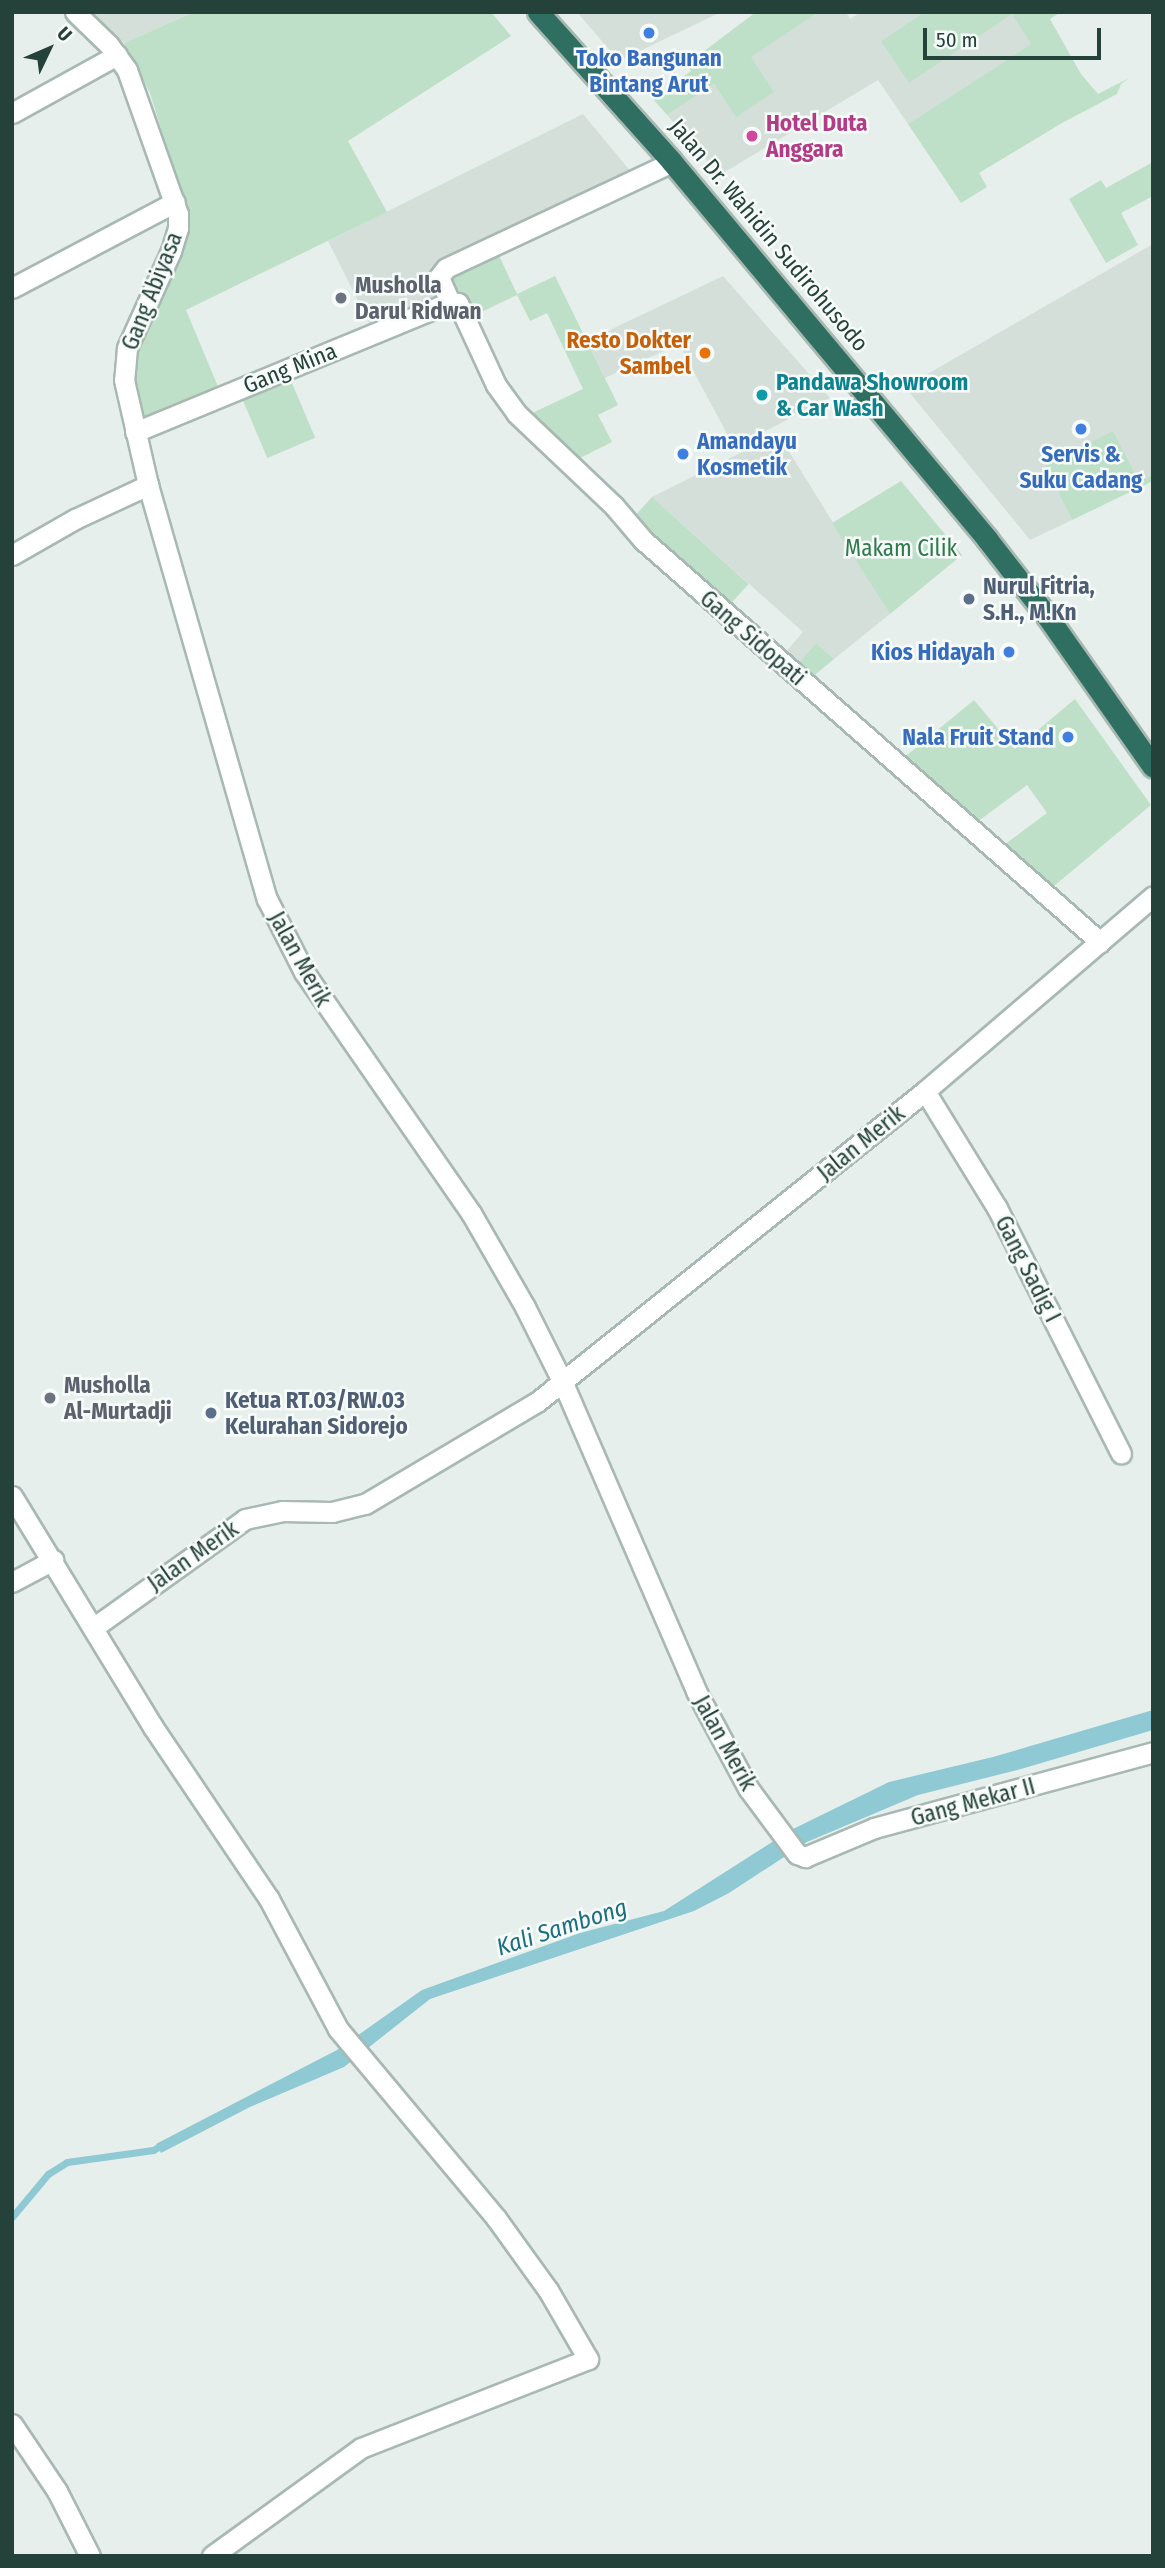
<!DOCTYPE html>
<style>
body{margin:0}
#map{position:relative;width:1165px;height:2568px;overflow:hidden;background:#e6efeb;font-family:"Fira Sans Condensed",sans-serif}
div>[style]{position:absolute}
.built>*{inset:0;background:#d4dfda}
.green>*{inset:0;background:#bfe0c8;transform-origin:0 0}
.water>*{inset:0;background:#8ec9d4}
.stream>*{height:7px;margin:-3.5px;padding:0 3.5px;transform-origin:3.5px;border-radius:3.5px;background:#8ec9d4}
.roads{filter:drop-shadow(2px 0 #a8b8b2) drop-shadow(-2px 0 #a8b8b2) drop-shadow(0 2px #a8b8b2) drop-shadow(0 -2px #a8b8b2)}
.street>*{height:19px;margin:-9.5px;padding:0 9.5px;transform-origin:9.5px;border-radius:9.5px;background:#fff}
.highway>*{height:21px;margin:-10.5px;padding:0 10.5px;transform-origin:10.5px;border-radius:10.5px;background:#2f6f62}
.dots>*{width:19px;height:19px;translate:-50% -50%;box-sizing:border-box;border:4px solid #f7fbf9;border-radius:50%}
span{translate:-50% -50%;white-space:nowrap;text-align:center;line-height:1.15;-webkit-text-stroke:5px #f7fbf9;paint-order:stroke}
.shop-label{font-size:23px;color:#366cbe;font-weight:700}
.left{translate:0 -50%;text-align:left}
.right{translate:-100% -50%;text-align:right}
.hotel-label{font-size:23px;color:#b23c85;font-weight:700}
.street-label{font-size:23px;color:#24423a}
.worship-label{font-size:23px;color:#5b616d;font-weight:700}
.food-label{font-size:23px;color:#c56008;font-weight:700}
.culture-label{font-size:23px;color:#0d838f;font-weight:700}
.park-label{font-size:23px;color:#2d7a4b}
.service-label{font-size:23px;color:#4e5e75;font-weight:700}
.water-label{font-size:24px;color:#1c6f80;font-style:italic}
.frame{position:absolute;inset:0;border:14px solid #24423a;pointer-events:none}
.north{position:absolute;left:14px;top:14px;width:70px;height:70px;-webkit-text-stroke:5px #f7fbf9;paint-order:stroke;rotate:46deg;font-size:19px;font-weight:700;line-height:28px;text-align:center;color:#24423a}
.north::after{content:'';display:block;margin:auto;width:24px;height:32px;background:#24423a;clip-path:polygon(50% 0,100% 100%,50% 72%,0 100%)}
.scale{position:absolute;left:923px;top:28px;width:178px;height:32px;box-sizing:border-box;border:4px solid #24423a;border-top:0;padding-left:9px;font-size:21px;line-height:24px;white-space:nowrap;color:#24423a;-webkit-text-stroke:5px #f7fbf9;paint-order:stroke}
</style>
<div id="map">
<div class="built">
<div style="clip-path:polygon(88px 12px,194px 12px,124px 43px)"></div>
<div style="clip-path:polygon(577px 12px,721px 12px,619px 61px)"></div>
<div style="clip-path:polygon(819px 12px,846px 12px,850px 19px,861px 12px,924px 12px,881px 41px,1013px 14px,1031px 44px,908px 124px,878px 80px,720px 175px,667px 115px,714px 84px,736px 116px,773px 92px,750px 57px)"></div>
<div style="clip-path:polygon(583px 114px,632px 173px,429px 271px,440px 298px,371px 327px,328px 241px)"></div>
<div style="clip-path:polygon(1153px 244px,1153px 481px,1141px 487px,1112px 432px,1046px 465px,1072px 520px,1030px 540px,905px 387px)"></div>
<div style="clip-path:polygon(723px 276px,830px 398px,734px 447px,679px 344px,605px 378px,587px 341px)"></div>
<div style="clip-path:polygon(778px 434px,890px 614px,834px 659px,816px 643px,796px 666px,783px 655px,803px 632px,652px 497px)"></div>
</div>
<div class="green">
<div style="clip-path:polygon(194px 12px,491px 12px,511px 36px,348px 141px,387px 212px,186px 310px,219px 389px,138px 423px,129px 370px,185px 207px,150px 93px,124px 43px)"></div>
<div style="clip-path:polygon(756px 12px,819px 12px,751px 57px,774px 92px,736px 117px,714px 84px,667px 115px,653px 99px,691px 71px,687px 64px)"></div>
<div style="clip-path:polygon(924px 12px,1061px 12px,1050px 19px,1081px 74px,1098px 94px,1129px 78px,1121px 84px,1117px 94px,1062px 123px,979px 173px,987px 187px,961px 203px,908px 124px,1031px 44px,1012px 14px,909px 83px,881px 41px)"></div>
<div style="clip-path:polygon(1153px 162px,1153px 196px,1121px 213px,1138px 245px,1106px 263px,1069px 199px,1101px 180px,1106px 188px)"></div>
<div style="clip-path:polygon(496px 249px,517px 294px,555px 276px,618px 405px,598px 415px,612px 442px,576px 460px,528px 415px,583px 389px,547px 313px,530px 321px,517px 295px,471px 317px,448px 271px)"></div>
<div style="left:289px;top:376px;width:67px;height:52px;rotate:67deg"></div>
<div style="clip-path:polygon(1113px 431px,1139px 482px,1153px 475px,1153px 481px,1072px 520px,1045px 465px)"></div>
<div style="clip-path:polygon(901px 481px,962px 555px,890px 614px,832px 523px)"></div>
<div style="left:652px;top:497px;width:130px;height:28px;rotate:42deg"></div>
<div style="clip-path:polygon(816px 643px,834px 659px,810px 679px,796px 666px)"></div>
<div style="clip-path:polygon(1075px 699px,1151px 805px,1048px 891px,1000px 848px,1047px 813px,1027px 785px,973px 825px,901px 760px,974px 700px,1015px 749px)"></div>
</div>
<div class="water">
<div style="clip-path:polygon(1153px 1710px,1153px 1730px,1021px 1769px,918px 1795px,807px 1842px,729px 1893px,694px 1911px,430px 1999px,344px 2067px,250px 2107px,161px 2153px,156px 2144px,337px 2050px,422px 1990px,580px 1933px,664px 1911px,791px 1830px,889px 1782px,993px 1757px)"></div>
</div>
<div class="stream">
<div style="left:12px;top:2217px;width:56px;rotate:-50.1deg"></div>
<div style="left:48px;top:2174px;width:22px;rotate:-32deg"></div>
<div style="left:67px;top:2162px;width:87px;rotate:-7.9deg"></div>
<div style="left:153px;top:2150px;width:13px;rotate:-29deg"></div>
</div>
<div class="roads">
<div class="street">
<div style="left:75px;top:12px;width:47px;rotate:44.1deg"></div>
<div style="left:109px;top:45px;width:31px;rotate:54deg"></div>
<div style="left:127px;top:70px;width:153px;rotate:70.5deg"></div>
<div style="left:178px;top:214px;width:14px;rotate:90deg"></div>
<div style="left:178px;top:228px;width:24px;rotate:107deg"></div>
<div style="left:171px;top:251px;width:107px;rotate:114.4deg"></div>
<div style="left:127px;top:348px;width:32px;rotate:95deg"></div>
<div style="left:124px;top:380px;width:108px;rotate:77.1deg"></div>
<div style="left:148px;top:485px;width:431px;rotate:74deg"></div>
<div style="left:267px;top:899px;width:82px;rotate:63.1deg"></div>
<div style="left:304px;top:972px;width:293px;rotate:55.3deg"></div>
<div style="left:471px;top:1213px;width:108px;rotate:60.1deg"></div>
<div style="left:525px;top:1307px;width:85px;rotate:63.4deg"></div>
<div style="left:563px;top:1383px;width:335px;rotate:66.6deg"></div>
<div style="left:696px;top:1691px;width:110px;rotate:61.8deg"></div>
<div style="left:748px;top:1788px;width:82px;rotate:53.4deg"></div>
<div style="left:797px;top:1854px;width:9px;rotate:21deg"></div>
<div style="left:805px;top:1857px;width:75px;rotate:-22.8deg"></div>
<div style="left:874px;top:1828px;width:289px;rotate:-15.2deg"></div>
<div style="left:12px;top:113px;width:120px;rotate:-28.9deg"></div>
<div style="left:12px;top:288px;width:184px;rotate:-27.8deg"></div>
<div style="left:450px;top:302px;width:8px;rotate:7deg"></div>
<div style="left:458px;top:303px;width:90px;rotate:65.1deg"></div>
<div style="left:496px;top:385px;width:34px;rotate:54deg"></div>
<div style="left:516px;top:413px;width:135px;rotate:43.5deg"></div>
<div style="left:614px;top:506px;width:45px;rotate:49.5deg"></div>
<div style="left:643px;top:540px;width:609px;rotate:41.34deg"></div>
<div style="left:135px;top:432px;width:341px;rotate:-22.4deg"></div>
<div style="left:450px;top:302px;width:27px;rotate:-114deg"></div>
<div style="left:439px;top:277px;width:11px;rotate:-52deg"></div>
<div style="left:446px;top:268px;width:250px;rotate:-25.1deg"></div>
<div style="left:12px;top:555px;width:73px;rotate:-29.7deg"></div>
<div style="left:75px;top:519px;width:81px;rotate:-25deg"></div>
<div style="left:925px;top:1091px;width:137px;rotate:58.4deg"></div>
<div style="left:997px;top:1208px;width:275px;rotate:63.2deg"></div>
<div style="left:12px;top:1496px;width:271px;rotate:58.6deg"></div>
<div style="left:153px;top:1727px;width:207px;rotate:56deg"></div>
<div style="left:269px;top:1899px;width:147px;rotate:62deg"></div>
<div style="left:338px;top:2029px;width:246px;rotate:50.1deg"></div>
<div style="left:496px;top:2218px;width:89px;rotate:54.2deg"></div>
<div style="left:548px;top:2290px;width:80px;rotate:59.9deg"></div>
<div style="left:588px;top:2359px;width:244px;rotate:158.6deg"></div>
<div style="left:361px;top:2448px;width:184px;rotate:144.1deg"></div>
<div style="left:12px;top:1582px;width:47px;rotate:-28.2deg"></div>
<div style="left:93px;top:1628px;width:187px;rotate:-35.6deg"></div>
<div style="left:245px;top:1519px;width:38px;rotate:-12deg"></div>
<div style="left:282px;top:1511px;width:50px;rotate:1.1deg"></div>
<div style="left:332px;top:1512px;width:34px;rotate:-14deg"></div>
<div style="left:365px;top:1504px;width:200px;rotate:-30.7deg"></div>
<div style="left:537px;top:1402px;width:497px;rotate:-38.7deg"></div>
<div style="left:925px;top:1091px;width:300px;rotate:-40.5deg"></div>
<div style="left:12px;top:2424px;width:81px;rotate:56.1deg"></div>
<div style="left:57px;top:2491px;width:73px;rotate:63.1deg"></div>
</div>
<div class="highway">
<div style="left:538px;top:12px;width:201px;rotate:48.2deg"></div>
<div style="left:672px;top:162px;width:491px;rotate:50.1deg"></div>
<div style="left:987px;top:539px;width:98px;rotate:52.1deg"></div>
<div style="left:1047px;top:616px;width:184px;rotate:54.9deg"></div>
</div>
</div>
<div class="dots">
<div style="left:649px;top:33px;background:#3f7fe0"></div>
<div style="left:752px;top:136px;background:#d1479c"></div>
<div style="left:341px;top:298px;background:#6b7280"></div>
<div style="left:705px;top:353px;background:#e8710a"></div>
<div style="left:762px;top:395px;background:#0f9aa8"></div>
<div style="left:1081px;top:429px;background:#3f7fe0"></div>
<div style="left:683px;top:454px;background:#3f7fe0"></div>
<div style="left:969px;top:599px;background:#5c6f8a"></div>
<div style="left:1009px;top:652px;background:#3f7fe0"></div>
<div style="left:1068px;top:737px;background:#3f7fe0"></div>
<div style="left:50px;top:1398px;background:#6b7280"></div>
<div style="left:211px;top:1413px;background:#5c6f8a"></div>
</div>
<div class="shop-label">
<span style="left:649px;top:71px">Toko Bangunan<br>Bintang Arut</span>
<span class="left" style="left:697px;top:454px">Amandayu<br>Kosmetik</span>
<span style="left:1081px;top:467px">Servis &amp;<br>Suku Cadang</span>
<span class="right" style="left:995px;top:652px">Kios Hidayah</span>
<span class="right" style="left:1054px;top:737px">Nala Fruit Stand</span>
</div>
<div class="hotel-label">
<span class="left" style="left:766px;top:136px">Hotel Duta<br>Anggara</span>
</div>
<div class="street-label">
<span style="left:769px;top:235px;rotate:50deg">Jalan Dr. Wahidin Sudirohusodo</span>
<span style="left:152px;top:291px;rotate:-68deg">Gang Abiyasa</span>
<span style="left:290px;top:368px;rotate:-22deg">Gang Mina</span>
<span style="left:753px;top:638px;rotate:41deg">Gang Sidopati</span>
<span style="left:300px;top:959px;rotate:61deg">Jalan Merik</span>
<span style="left:861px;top:1143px;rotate:-39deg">Jalan Merik</span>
<span style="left:1028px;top:1269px;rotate:63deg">Gang Sadig I</span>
<span style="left:193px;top:1556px;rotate:-35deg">Jalan Merik</span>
<span style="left:725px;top:1743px;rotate:61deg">Jalan Merik</span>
<span style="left:973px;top:1802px;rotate:-15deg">Gang Mekar II</span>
</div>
<div class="worship-label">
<span class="left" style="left:355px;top:298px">Musholla<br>Darul Ridwan</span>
<span class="left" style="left:64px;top:1398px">Musholla<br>Al-Murtadji</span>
</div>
<div class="food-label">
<span class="right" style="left:691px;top:353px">Resto Dokter<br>Sambel</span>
</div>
<div class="culture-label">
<span class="left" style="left:776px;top:395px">Pandawa Showroom<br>&amp; Car Wash</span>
</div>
<div class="park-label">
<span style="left:901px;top:548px">Makam Cilik</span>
</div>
<div class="service-label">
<span class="left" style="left:983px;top:599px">Nurul Fitria,<br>S.H., M.Kn</span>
<span class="left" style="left:225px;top:1413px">Ketua RT.03/RW.03<br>Kelurahan Sidorejo</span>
</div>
<div class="water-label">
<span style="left:562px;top:1928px;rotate:-18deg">Kali Sambong</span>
</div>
<div class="frame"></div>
<div class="north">U</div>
<div class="scale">50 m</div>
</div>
